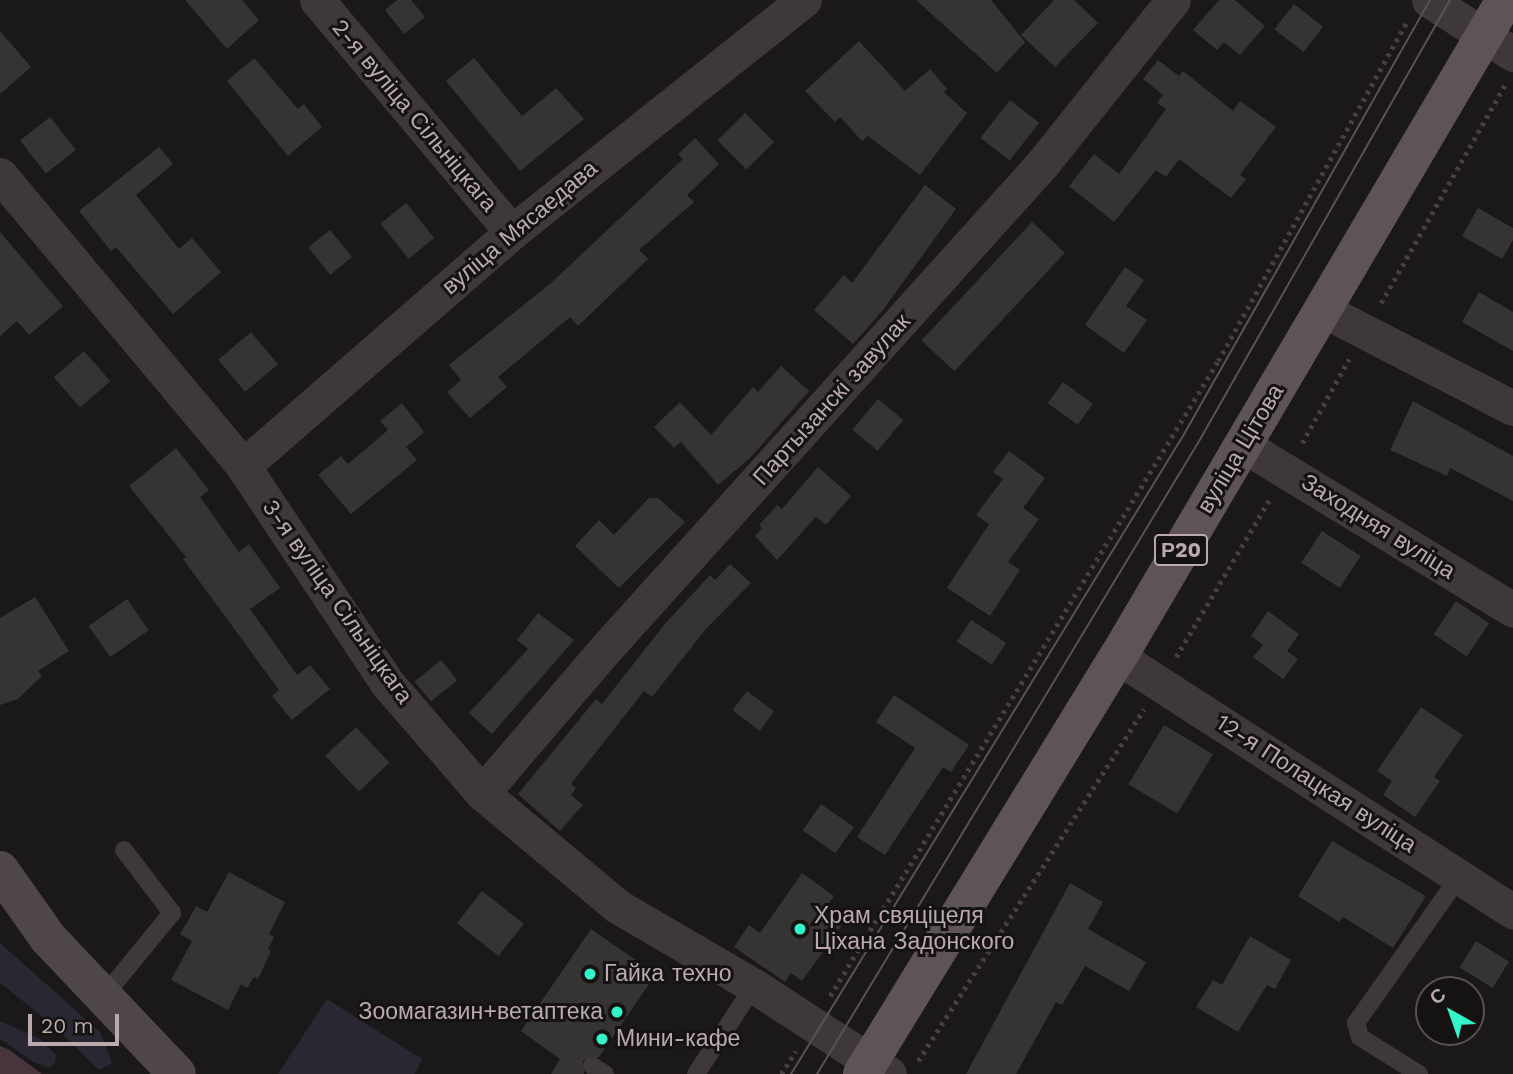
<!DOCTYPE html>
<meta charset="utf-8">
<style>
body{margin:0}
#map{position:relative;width:1513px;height:1074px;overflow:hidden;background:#1a1818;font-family:"Work Sans",sans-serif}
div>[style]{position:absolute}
.green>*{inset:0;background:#292732}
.water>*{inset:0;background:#48343d}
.building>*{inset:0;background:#363333;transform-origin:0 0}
.path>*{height:4.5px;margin-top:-2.25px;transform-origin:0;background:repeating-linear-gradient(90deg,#463e40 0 3.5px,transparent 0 8.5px)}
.service>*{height:18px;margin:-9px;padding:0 9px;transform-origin:9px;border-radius:9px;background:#3f3839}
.minor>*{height:35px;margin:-17.5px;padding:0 17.5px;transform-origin:17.5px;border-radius:17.5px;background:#3f3839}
.secondary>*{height:38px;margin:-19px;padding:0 19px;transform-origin:19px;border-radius:19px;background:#4f4648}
.primary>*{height:38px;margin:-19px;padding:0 19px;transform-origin:19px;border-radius:19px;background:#5e5455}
.tram>*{height:2px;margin:-1px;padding:0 1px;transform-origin:1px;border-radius:1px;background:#5a5153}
.dots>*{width:19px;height:19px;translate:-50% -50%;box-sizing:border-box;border:4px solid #151312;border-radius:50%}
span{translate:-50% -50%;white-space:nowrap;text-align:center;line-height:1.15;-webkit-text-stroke:6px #151312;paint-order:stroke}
.shield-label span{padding:2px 5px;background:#151312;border:2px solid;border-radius:5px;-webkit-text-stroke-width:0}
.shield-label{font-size:21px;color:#baaaad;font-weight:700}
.street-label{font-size:23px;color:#baaaad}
.poi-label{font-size:23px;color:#baaaad}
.left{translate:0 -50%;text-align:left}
.right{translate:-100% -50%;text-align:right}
.north{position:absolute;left:1415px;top:976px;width:70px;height:70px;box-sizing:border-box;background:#151312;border:2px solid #574f50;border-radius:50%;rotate:320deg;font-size:19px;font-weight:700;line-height:28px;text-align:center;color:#baaaad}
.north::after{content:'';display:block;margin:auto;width:24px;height:32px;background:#34f5c9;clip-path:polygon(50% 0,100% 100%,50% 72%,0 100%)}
.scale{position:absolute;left:28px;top:1014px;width:91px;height:32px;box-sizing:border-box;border:4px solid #baaaad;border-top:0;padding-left:9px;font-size:21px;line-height:24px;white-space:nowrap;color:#baaaad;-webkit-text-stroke:5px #151312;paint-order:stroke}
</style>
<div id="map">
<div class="green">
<div style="clip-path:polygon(0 943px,100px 1032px,112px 1063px,99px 1070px,53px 1025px,0 983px)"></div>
<div style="clip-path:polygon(327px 999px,422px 1059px,415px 1074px,278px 1074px)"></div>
<div style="clip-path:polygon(0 1021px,40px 1039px,56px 1055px,55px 1063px,49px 1068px,34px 1062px,0 1039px)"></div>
</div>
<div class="water">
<div style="clip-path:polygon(0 1046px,8px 1049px,42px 1074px,0 1074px)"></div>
</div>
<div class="building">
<div style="clip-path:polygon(185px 0,242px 0,259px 20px,227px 49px)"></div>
<div style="clip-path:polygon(397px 0,411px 0,425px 17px,404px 34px,385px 10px)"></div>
<div style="clip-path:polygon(916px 0,991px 0,1025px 42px,997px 73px)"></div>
<div style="clip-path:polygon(1054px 0,1074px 0,1098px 23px,1055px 67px,1021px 35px)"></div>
<div style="clip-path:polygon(1219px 0,1235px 0,1265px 26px,1240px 55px,1224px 42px,1217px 50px,1193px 30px)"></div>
<div style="left:1294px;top:4px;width:37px;height:32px;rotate:38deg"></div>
<div style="clip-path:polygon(0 31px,31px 67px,0 94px)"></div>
<div style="clip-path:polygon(859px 41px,905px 91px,930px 69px,947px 89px,944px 92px,967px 113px,920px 175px,868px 136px,862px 141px,840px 117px,835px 122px,805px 91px)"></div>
<div style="clip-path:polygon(254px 58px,298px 109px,304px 104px,322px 127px,288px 156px,227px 81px)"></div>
<div style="clip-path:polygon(474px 58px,522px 116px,556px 88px,584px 119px,520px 171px,446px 81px)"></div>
<div style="clip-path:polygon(1158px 60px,1179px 76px,1183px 71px,1233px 111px,1240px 101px,1276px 127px,1240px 175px,1246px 179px,1231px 198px,1179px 159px,1166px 177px,1156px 170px,1114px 222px,1069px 186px,1094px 154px,1119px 174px,1166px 109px,1157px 103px,1163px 95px,1143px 79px)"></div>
<div style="left:1010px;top:100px;width:37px;height:48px;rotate:38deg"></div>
<div style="left:745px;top:113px;width:41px;height:39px;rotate:45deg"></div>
<div style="left:50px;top:117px;width:42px;height:38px;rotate:52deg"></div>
<div style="clip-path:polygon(695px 138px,719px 164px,687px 195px,694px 202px,639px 250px,648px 259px,578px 326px,570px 317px,498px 377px,507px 387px,470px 418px,447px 392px,461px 380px,449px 365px,552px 282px,683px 159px,678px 154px)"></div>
<div style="clip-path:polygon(159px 147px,173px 164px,136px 195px,179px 249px,192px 238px,221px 272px,173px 314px,116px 247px,111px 251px,79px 211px)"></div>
<div style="clip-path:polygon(925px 185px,956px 209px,883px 310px,853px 344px,814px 310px,844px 275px,852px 283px)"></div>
<div style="left:406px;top:203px;width:45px;height:33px;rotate:51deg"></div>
<div style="clip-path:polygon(1478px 208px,1513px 228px,1513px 240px,1502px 259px,1462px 236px)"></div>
<div style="left:1032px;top:222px;width:45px;height:162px;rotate:43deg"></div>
<div style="left:330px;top:230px;width:35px;height:28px;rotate:51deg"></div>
<div style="clip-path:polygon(0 232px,63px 306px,29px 335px,17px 321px,0 336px)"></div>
<div style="clip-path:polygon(1125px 267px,1144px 280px,1126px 306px,1147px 320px,1124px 353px,1085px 325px)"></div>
<div style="clip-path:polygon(1479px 292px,1513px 312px,1513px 351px,1462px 322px)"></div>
<div style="left:251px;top:332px;width:42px;height:43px;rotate:50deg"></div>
<div style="left:84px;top:351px;width:40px;height:40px;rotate:49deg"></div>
<div style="clip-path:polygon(781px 366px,809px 391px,751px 457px,718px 485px,681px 442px,674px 448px,654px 427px,680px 402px,711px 435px,753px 387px,758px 392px)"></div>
<div style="left:1063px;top:382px;width:37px;height:26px;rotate:36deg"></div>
<div style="left:878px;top:399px;width:33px;height:40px;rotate:40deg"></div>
<div style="clip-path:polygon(1413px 401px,1513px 456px,1513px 501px,1450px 468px,1447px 476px,1390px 450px)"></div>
<div style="clip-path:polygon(402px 403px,424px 432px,406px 447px,417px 460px,351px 514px,318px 475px,341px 456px,348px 464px,388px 430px,380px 421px)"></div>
<div style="clip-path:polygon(176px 448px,209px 490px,200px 497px,239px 552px,249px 544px,280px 588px,250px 609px,297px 675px,310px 665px,330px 689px,292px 720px,272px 696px,279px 690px,183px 559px,186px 557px,129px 486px)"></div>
<div style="clip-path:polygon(1009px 451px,1045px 478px,1023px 508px,1039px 519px,1008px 562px,1020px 570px,990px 616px,947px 588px,989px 524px,976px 515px,1003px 479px,993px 472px)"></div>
<div style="clip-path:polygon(818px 467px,851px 496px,826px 525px,816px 517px,777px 560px,755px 536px,762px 528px,759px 525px,777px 505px,782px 509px)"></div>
<div style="clip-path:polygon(649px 498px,658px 498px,685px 522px,619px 588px,575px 546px,599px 520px,614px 535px)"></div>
<div style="left:1322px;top:531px;width:46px;height:38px;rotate:33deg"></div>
<div style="clip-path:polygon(730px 564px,751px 583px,706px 629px,652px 697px,644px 691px,571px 784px,576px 788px,571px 795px,583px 805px,560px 831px,518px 794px,596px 699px,602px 704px,664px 625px,710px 575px,715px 580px)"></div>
<div style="clip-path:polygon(35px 597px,69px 651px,38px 671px,42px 676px,18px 699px,0 705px,0 618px)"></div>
<div style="left:127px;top:599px;width:38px;height:47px;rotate:55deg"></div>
<div style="left:1456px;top:601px;width:40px;height:40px;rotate:34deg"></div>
<div style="clip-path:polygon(1268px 611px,1299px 634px,1287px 651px,1298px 659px,1283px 679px,1253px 657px,1263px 645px,1251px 636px)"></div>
<div style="clip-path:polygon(538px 613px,574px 640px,492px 734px,469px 713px,528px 649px,517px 640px)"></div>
<div style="left:971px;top:620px;width:42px;height:26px;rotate:33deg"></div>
<div style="left:441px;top:660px;width:26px;height:34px;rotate:51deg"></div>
<div style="left:747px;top:691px;width:34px;height:24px;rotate:37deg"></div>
<div style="clip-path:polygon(894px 695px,969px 745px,951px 772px,943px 767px,885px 855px,857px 837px,915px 748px,876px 722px)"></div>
<div style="clip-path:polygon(1421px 707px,1463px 735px,1434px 777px,1440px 781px,1415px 817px,1383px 795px,1392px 781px,1377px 771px)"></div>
<div style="left:1164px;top:725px;width:57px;height:69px;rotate:31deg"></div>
<div style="left:356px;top:727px;width:49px;height:42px;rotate:47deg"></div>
<div style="left:821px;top:804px;width:40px;height:32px;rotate:35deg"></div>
<div style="clip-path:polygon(1332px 841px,1426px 896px,1393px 948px,1343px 917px,1339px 922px,1298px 896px)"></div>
<div style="clip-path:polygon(229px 872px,285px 902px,269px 934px,274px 937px,268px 949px,271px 951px,258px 979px,254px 977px,247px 988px,241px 984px,228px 1010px,171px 980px,192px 941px,180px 934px,189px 919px,196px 906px,207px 912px)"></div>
<div style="clip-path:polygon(802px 873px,834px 896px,823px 912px,842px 925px,802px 981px,791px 973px,785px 982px,734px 947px,749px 925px,760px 933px)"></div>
<div style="clip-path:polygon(1070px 883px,1103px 902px,1088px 929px,1146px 962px,1129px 991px,1085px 966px,1062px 1005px,1056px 1002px,1016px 1074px,966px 1074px)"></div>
<div style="left:482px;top:891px;width:53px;height:41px;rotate:38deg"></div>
<div style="clip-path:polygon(591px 929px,656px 974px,599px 1057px,583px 1060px,584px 1074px,551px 1074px,560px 1059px,521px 1031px)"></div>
<div style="clip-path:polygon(1250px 936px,1291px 960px,1275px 989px,1267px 985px,1238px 1032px,1196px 1007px,1213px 980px,1222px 985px)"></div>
<div style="left:1476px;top:941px;width:39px;height:31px;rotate:32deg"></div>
</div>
<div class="path">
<div style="left:1381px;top:303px;width:251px;rotate:-60.4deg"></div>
<div style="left:1302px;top:443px;width:96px;rotate:-60.8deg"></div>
<div style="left:1176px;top:657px;width:184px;rotate:-59.3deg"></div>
<div style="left:830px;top:996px;width:744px;rotate:-58.57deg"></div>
<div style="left:1218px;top:361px;width:388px;rotate:-60.9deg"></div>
<div style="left:918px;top:1061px;width:418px;rotate:-57.3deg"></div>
<div style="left:781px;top:1074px;width:27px;rotate:-57deg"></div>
</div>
<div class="service">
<div style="left:103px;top:997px;width:109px;rotate:-50.6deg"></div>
<div style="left:172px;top:913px;width:79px;rotate:-127.3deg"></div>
<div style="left:592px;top:1066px;width:15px;rotate:32deg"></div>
<div style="left:696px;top:1074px;width:105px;rotate:-56.6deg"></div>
<div style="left:1419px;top:1074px;width:70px;rotate:-147.9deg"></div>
<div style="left:1360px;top:1037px;width:15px;rotate:-106deg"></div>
<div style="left:1356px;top:1023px;width:179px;rotate:-54.8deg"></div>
</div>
<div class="minor">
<div style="left:317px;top:0;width:303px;rotate:50deg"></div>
<div style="left:1429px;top:0;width:100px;rotate:32.7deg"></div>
<div style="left:0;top:175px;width:379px;rotate:50.1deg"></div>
<div style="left:243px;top:466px;width:262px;rotate:56.4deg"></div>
<div style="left:388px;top:684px;width:144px;rotate:49.2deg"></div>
<div style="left:482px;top:793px;width:176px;rotate:39.9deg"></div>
<div style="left:617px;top:906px;width:159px;rotate:30.3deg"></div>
<div style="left:754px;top:986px;width:161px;rotate:33.1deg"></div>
<div style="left:1323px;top:310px;width:214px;rotate:27.3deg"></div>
<div style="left:1243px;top:445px;width:316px;rotate:31.4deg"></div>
<div style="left:243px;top:466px;width:357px;rotate:-41deg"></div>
<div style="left:512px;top:232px;width:373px;rotate:-38.5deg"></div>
<div style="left:1118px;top:657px;width:470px;rotate:32.8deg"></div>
<div style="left:482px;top:793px;width:195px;rotate:-49.4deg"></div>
<div style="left:609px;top:645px;width:649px;rotate:-48deg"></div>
<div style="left:1043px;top:163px;width:208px;rotate:-51.4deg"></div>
</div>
<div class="secondary">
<div style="left:0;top:870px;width:83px;rotate:54.8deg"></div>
<div style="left:48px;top:938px;width:187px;rotate:46.5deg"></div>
</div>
<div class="primary">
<div style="left:862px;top:1074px;width:489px;rotate:-58.5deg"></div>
<div style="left:1118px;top:657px;width:763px;rotate:-59.5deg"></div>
</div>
<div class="tram">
<div style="left:791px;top:1074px;width:749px;rotate:-58.43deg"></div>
<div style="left:1183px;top:436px;width:501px;rotate:-60.47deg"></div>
<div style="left:817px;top:1074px;width:737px;rotate:-58.88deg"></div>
<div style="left:1198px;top:443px;width:510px;rotate:-60.37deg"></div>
</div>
<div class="dots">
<div style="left:800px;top:929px;background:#34f5c9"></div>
<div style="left:590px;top:974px;background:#34f5c9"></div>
<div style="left:617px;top:1012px;background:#34f5c9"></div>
<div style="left:602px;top:1039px;background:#34f5c9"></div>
</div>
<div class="shield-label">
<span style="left:1181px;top:550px">Р20</span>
</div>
<div class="street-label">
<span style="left:414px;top:116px;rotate:50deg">2-я вуліца Сільніцкага</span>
<span style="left:520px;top:228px;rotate:-40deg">вуліца Мясаедава</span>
<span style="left:832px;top:400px;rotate:-48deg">Партызанскі завулак</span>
<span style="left:1241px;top:449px;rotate:-59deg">вуліца Цітова</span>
<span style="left:1378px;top:527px;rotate:32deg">Заходняя вуліца</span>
<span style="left:337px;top:602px;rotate:55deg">3-я вуліца Сільніцкага</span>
<span style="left:1316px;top:784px;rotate:33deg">12-я Полацкая вуліца</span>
</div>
<div class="poi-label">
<span class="left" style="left:814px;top:929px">Храм свяціцеля<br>Ціхана Задонского</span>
<span class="left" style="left:604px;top:974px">Гайка техно</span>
<span class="right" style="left:603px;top:1012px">Зоомагазин+ветаптека</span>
<span class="left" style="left:616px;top:1039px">Мини-кафе</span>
</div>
<div class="north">С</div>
<div class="scale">20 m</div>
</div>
